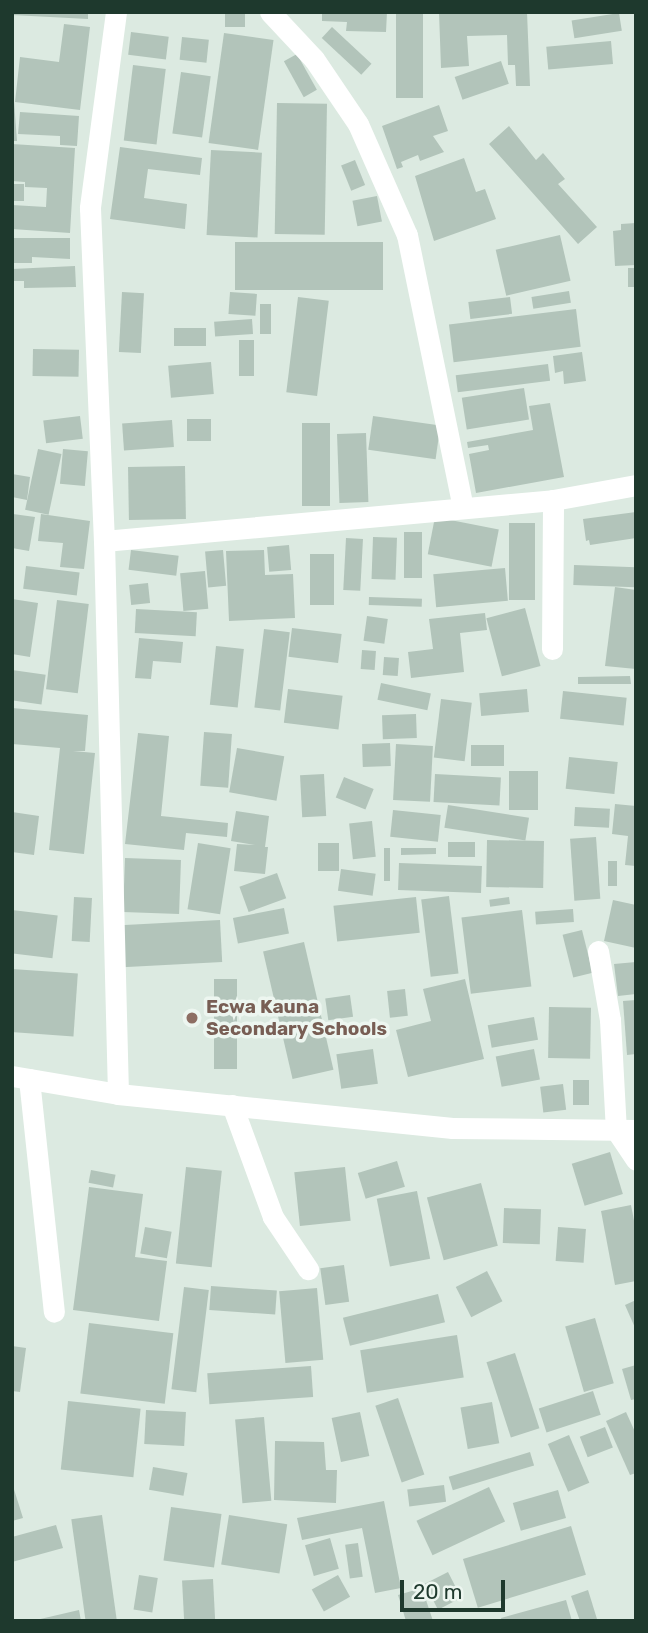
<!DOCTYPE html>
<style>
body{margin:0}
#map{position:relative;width:648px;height:1633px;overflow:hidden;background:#dceae1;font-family:Rubik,sans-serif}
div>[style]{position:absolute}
.building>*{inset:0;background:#b2c4ba;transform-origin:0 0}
.minor>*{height:21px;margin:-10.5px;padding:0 10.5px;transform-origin:10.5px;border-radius:10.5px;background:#fff}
.dots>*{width:19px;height:19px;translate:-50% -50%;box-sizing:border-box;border:4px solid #edf6f0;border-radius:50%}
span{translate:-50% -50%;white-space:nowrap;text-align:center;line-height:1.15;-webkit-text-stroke:7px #edf6f0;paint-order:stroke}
.education-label{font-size:19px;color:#785e54;font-weight:700}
.left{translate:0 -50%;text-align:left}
.frame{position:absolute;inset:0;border:14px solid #1e392d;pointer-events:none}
.scale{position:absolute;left:400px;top:1580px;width:105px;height:32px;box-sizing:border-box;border:4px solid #1e392d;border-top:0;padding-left:9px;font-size:21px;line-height:24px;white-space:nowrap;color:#1e392d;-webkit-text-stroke:5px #edf6f0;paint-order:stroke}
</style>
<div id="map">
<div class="building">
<div style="clip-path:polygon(12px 12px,88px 12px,88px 19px,12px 15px)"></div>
<div style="left:225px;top:12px;width:20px;height:15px"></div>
<div style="clip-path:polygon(322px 12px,387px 12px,386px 32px,346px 31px,347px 22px,322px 21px)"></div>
<div style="left:396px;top:12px;width:27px;height:86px"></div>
<div style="clip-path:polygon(439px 12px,527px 12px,530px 86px,516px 86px,515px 65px,508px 65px,507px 35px,467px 36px,469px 66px,441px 68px)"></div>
<div style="left:619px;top:13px;width:18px;height:48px;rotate:81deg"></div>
<div style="clip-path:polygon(64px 24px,90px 27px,80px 110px,15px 102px,20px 57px,59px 62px)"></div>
<div style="left:332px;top:27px;width:54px;height:15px;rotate:43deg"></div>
<div style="left:131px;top:32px;width:38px;height:23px;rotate:7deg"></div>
<div style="left:224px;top:33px;width:50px;height:111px;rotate:8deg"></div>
<div style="left:182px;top:37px;width:27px;height:23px;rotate:6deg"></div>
<div style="left:611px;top:41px;width:23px;height:65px;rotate:85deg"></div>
<div style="left:297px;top:54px;width:41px;height:15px;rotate:61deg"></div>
<div style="left:501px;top:61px;width:24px;height:49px;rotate:71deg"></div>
<div style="left:133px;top:65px;width:33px;height:76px;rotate:7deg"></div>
<div style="left:181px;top:72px;width:30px;height:62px;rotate:8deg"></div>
<div style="clip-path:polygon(12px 101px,14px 101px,17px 141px,12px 141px)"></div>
<div style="left:277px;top:103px;width:50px;height:131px;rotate:1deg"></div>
<div style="clip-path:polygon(439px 105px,448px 131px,433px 136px,444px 152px,420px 161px,418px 155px,401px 162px,403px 167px,397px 169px,382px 126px)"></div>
<div style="clip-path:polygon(20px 112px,79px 116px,77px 146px,60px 145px,60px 136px,18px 134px)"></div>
<div style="clip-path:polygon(509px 126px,536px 160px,543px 153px,565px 179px,558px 184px,597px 227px,578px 244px,489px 144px)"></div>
<div style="clip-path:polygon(12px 144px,75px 148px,70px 233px,12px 229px,12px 205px,46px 207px,47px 188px,25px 187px,25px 182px,12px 181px)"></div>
<div style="clip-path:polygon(120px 147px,202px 158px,200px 175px,148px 169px,144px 198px,187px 204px,185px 229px,110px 219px)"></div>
<div style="left:211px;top:150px;width:51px;height:85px;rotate:3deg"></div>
<div style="clip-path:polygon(464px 158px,476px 192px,485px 189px,496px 219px,434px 241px,415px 176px)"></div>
<div style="left:355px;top:160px;width:27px;height:15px;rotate:68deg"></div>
<div style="left:12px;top:184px;width:12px;height:17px"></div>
<div style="left:377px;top:196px;width:26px;height:25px;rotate:79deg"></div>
<div style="clip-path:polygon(636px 223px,636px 265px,615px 266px,613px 231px,621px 230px,621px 224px)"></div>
<div style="left:560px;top:235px;width:47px;height:66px;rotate:77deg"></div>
<div style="clip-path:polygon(12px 238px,70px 238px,70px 259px,32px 257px,32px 263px,12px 263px)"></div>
<div style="left:235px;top:242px;width:148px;height:48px"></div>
<div style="clip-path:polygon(75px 266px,76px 287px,24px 288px,24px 281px,12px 281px,12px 269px)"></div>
<div style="left:628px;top:268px;width:8px;height:19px"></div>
<div style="left:569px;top:291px;width:12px;height:38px;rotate:81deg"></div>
<div style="left:122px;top:292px;width:22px;height:60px;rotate:3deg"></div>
<div style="left:230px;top:292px;width:27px;height:22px;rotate:4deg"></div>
<div style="left:298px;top:297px;width:31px;height:96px;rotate:7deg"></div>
<div style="left:510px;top:297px;width:17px;height:42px;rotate:83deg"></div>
<div style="left:260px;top:304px;width:11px;height:30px"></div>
<div style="left:576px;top:309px;width:38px;height:128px;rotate:83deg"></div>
<div style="left:252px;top:319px;width:15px;height:38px;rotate:86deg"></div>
<div style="left:174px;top:328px;width:32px;height:18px"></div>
<div style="left:239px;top:340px;width:15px;height:36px"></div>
<div style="left:33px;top:349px;width:46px;height:27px;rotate:1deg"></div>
<div style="clip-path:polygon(582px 352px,586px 381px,564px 384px,563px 371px,555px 373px,553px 356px)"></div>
<div style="left:211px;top:362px;width:32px;height:43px;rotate:85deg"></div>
<div style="left:548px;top:364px;width:17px;height:93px;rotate:83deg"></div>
<div style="left:524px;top:388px;width:32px;height:63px;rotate:81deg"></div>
<div style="clip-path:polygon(550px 403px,564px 477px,476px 493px,469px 454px,489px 450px,488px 445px,468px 448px,467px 442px,533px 430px,529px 406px)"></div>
<div style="left:80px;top:416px;width:23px;height:37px;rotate:83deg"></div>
<div style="left:373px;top:416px;width:68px;height:34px;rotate:8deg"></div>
<div style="left:211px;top:419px;width:22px;height:24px;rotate:90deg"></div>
<div style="left:172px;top:420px;width:27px;height:50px;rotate:86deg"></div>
<div style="left:302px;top:423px;width:28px;height:83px"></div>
<div style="left:366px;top:433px;width:69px;height:29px;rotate:88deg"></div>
<div style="left:38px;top:449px;width:24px;height:62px;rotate:12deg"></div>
<div style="left:63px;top:449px;width:25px;height:35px;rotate:5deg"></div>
<div style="left:185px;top:466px;width:53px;height:57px;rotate:89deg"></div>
<div style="clip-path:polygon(12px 474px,30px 477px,27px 500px,12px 497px)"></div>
<div style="clip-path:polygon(636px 512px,636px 538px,590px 545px,589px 540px,586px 541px,583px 519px)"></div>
<div style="clip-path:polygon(13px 514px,35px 517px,29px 551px,12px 548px)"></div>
<div style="clip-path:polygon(41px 514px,90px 521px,84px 569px,60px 567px,63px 543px,38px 541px)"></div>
<div style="left:435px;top:517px;width:65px;height:38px;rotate:11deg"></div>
<div style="left:509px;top:523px;width:26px;height:77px"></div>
<div style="left:404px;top:532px;width:18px;height:46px"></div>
<div style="left:373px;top:537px;width:24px;height:42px;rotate:2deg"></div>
<div style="left:346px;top:538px;width:17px;height:52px;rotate:3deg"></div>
<div style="left:289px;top:545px;width:25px;height:22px;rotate:85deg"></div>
<div style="left:131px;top:550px;width:48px;height:20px;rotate:7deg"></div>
<div style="left:223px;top:550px;width:36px;height:18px;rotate:85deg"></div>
<div style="clip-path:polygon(264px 550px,265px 575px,293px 574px,295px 618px,229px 621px,226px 551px)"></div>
<div style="left:310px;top:554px;width:24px;height:51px"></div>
<div style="left:574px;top:565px;width:62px;height:20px;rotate:2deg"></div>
<div style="left:26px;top:566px;width:54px;height:23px;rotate:7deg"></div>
<div style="left:505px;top:568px;width:33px;height:72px;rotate:85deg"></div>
<div style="left:205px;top:571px;width:38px;height:25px;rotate:85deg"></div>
<div style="left:148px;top:583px;width:20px;height:19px;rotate:84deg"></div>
<div style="clip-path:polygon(615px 587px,636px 590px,636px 669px,605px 666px)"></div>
<div style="left:369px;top:597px;width:53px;height:8px;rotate:2deg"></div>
<div style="clip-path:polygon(12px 599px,38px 603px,30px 657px,12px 654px)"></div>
<div style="left:57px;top:600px;width:32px;height:90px;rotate:7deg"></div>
<div style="left:525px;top:608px;width:60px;height:40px;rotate:75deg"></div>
<div style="left:136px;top:609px;width:61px;height:24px;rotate:3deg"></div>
<div style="clip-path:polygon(485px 613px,487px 630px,460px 633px,464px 672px,411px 678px,408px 652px,433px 649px,429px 619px)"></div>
<div style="left:367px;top:616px;width:21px;height:25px;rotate:8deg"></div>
<div style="left:292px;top:628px;width:50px;height:29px;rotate:7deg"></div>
<div style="left:264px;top:629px;width:26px;height:79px;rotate:7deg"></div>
<div style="clip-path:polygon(139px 638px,183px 642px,181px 663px,153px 661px,151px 679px,135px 678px)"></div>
<div style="left:216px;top:646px;width:28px;height:59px;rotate:6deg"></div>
<div style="left:362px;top:650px;width:14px;height:19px;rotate:4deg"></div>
<div style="left:384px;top:657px;width:15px;height:18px;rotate:4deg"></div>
<div style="left:12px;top:670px;width:34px;height:30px;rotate:8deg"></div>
<div style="clip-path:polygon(630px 676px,631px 684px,578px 684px,578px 677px)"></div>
<div style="left:381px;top:683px;width:51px;height:17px;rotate:12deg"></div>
<div style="left:288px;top:689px;width:55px;height:34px;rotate:7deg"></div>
<div style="left:527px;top:689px;width:23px;height:48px;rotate:85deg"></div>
<div style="left:563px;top:691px;width:64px;height:28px;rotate:6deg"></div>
<div style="left:441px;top:699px;width:31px;height:59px;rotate:7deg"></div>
<div style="clip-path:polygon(12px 708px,88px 715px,85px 751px,73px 751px,95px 753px,84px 854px,49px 850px,60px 748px,12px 744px)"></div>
<div style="left:416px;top:714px;width:24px;height:34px;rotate:88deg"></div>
<div style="left:204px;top:732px;width:28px;height:54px;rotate:4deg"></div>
<div style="clip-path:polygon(138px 733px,169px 736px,161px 816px,228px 823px,227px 837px,186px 833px,184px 850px,125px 844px)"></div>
<div style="left:390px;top:743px;width:23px;height:28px;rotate:88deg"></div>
<div style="left:396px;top:744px;width:37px;height:56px;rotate:3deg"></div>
<div style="left:471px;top:745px;width:33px;height:21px"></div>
<div style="left:237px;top:748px;width:48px;height:45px;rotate:10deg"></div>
<div style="left:569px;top:757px;width:49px;height:32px;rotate:6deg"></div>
<div style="left:509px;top:771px;width:29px;height:39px"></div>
<div style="left:324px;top:774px;width:42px;height:24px;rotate:87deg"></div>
<div style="left:435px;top:774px;width:66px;height:28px;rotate:3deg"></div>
<div style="left:344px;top:777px;width:32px;height:22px;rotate:22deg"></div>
<div style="clip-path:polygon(615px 804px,636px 806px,636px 866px,625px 865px,628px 836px,612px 834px)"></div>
<div style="left:448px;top:805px;width:82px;height:23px;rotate:9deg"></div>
<div style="left:575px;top:807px;width:35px;height:19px;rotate:3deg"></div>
<div style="left:393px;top:810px;width:48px;height:27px;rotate:6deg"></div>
<div style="clip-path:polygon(236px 811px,269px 816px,265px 847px,268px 847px,265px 874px,234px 871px,237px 844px,255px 845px,231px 841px)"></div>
<div style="clip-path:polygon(12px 812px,39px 816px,34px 855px,12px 852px)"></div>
<div style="left:372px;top:821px;width:36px;height:23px;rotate:84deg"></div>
<div style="left:596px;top:837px;width:62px;height:26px;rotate:86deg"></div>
<div style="left:487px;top:840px;width:57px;height:47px;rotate:1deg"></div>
<div style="left:448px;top:842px;width:27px;height:15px"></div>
<div style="left:198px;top:843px;width:33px;height:67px;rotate:9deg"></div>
<div style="left:318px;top:843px;width:21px;height:28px"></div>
<div style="left:384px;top:848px;width:6px;height:33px"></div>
<div style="clip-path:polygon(401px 848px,436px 848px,436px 854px,401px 855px)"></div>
<div style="left:125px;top:858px;width:56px;height:54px;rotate:2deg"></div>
<div style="left:608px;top:861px;width:9px;height:25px"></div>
<div style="left:399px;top:863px;width:83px;height:27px;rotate:2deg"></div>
<div style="left:341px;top:869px;width:35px;height:22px;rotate:8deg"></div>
<div style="left:277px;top:873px;width:27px;height:40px;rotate:70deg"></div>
<div style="left:449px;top:896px;width:78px;height:28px;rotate:83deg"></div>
<div style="left:74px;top:897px;width:18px;height:44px;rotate:3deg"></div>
<div style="left:416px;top:897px;width:36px;height:83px;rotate:84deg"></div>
<div style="left:509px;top:897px;width:7px;height:20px;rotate:82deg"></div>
<div style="clip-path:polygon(613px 900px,636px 905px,636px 948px,604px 941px)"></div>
<div style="left:284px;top:908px;width:26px;height:52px;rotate:79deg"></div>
<div style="left:573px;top:909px;width:13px;height:38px;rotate:86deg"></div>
<div style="left:12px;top:910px;width:46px;height:43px;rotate:7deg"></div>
<div style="left:522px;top:910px;width:77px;height:61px;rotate:83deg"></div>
<div style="left:220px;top:920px;width:42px;height:100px;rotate:87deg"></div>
<div style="left:582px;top:930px;width:44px;height:20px;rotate:76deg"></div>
<div style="left:304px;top:942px;width:131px;height:42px;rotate:77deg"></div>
<div style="clip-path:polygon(636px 962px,636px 994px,618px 996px,614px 964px)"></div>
<div style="left:12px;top:969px;width:66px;height:63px;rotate:4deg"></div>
<div style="left:214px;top:979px;width:23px;height:90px"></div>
<div style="clip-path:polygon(465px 979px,484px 1059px,408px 1077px,396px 1030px,431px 1021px,423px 989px)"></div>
<div style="left:405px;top:989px;width:27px;height:18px;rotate:84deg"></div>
<div style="left:350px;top:995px;width:22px;height:25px;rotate:82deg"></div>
<div style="clip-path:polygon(636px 1000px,636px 1054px,627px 1055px,623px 1001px)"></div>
<div style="left:549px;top:1007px;width:42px;height:51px;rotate:1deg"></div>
<div style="left:534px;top:1017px;width:23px;height:47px;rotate:80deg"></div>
<div style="left:373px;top:1049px;width:35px;height:37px;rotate:82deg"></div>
<div style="left:534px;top:1049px;width:31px;height:39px;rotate:79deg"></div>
<div style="left:573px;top:1080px;width:16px;height:25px"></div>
<div style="left:563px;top:1084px;width:26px;height:23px;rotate:83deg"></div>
<div style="left:610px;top:1152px;width:44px;height:40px;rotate:73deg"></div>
<div style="left:397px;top:1161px;width:27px;height:41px;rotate:73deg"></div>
<div style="left:186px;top:1167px;width:36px;height:97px;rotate:6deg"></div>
<div style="left:345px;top:1167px;width:54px;height:51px;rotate:84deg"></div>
<div style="left:91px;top:1170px;width:25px;height:13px;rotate:11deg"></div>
<div style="left:481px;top:1183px;width:65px;height:56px;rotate:75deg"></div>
<div style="clip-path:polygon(89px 1187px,143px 1194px,135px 1257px,167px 1261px,159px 1321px,73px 1310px)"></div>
<div style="left:417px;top:1191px;width:69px;height:41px;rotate:79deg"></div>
<div style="clip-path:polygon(631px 1205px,636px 1231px,636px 1281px,615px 1285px,601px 1211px)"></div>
<div style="left:504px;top:1208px;width:37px;height:35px;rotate:2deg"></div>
<div style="left:145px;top:1227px;width:27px;height:27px;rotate:10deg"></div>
<div style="left:558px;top:1227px;width:28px;height:34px;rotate:4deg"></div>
<div style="left:344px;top:1265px;width:37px;height:24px;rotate:82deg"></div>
<div style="left:487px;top:1271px;width:34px;height:35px;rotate:63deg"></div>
<div style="left:211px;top:1286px;width:66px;height:24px;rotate:4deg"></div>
<div style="left:184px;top:1287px;width:25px;height:103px;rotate:7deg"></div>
<div style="left:317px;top:1288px;width:72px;height:38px;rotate:85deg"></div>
<div style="left:438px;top:1294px;width:29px;height:98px;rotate:76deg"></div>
<div style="clip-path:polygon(636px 1300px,636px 1330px,625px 1305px)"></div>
<div style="left:595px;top:1318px;width:68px;height:31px;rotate:74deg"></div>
<div style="left:89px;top:1323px;width:85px;height:71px;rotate:7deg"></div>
<div style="left:457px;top:1335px;width:43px;height:98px;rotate:81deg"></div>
<div style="clip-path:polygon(12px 1346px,26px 1348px,20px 1392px,12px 1391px)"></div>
<div style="left:515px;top:1353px;width:79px;height:30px;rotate:72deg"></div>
<div style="clip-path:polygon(636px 1365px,636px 1399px,631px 1400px,622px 1369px)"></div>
<div style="left:311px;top:1366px;width:31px;height:104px;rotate:86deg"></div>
<div style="left:593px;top:1391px;width:25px;height:57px;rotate:72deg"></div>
<div style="left:398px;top:1398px;width:81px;height:24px;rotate:71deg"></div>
<div style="left:68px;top:1401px;width:73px;height:69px;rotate:6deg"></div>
<div style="left:492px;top:1402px;width:42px;height:32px;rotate:80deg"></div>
<div style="left:146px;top:1410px;width:40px;height:34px;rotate:3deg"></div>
<div style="left:360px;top:1412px;width:45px;height:29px;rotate:78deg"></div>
<div style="clip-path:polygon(626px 1412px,636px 1434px,636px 1473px,630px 1475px,606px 1421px)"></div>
<div style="left:264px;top:1417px;width:84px;height:29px;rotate:85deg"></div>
<div style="left:605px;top:1427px;width:22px;height:27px;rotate:69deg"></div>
<div style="left:569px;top:1435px;width:52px;height:23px;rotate:67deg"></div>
<div style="clip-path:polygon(275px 1441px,324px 1442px,326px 1470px,337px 1470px,336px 1503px,274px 1500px)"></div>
<div style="left:530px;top:1452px;width:14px;height:85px;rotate:73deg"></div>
<div style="left:153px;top:1467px;width:35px;height:23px;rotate:10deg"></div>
<div style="clip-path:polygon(12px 1483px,23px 1518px,12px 1521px)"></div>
<div style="left:444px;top:1485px;width:17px;height:37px;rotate:83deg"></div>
<div style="left:489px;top:1487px;width:38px;height:80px;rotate:65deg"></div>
<div style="left:558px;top:1490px;width:29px;height:47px;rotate:74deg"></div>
<div style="clip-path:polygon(384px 1501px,401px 1588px,375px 1593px,362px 1528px,302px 1540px,297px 1518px)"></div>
<div style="left:171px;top:1507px;width:51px;height:54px;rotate:8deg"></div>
<div style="left:102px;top:1515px;width:107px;height:31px;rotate:82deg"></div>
<div style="left:229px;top:1515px;width:59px;height:50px;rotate:9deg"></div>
<div style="clip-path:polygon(56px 1525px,63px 1548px,12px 1562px,12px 1537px)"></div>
<div style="left:571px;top:1526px;width:51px;height:113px;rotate:73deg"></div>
<div style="left:330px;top:1538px;width:32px;height:26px;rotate:74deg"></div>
<div style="left:358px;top:1543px;width:34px;height:13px;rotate:82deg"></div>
<div style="left:448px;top:1572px;width:29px;height:26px;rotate:63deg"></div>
<div style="left:139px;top:1575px;width:19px;height:35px;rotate:9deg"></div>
<div style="left:338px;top:1575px;width:25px;height:30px;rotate:61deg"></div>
<div style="left:213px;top:1579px;width:42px;height:31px;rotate:87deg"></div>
<div style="clip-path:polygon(422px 1588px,433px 1621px,406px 1621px,398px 1595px)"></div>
<div style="clip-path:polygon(588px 1590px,597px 1619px,580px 1621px,571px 1596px)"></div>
<div style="clip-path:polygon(566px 1600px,572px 1621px,502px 1621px,501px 1618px)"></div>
<div style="clip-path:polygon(79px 1610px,81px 1621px,36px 1621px,36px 1620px)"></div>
</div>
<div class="minor">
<div style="left:116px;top:12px;width:198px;rotate:97.6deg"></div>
<div style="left:90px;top:208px;width:333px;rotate:87.6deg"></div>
<div style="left:104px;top:541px;width:553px;rotate:88.55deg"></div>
<div style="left:270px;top:12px;width:64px;rotate:46.9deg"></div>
<div style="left:314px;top:59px;width:78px;rotate:55.9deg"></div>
<div style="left:358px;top:124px;width:121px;rotate:66.2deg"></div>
<div style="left:407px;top:235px;width:278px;rotate:78.4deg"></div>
<div style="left:104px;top:541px;width:451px;rotate:-5.2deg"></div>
<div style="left:553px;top:500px;width:84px;rotate:-10.2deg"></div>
<div style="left:552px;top:649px;width:149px;rotate:-89.6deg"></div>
<div style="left:598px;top:951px;width:70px;rotate:80.1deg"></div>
<div style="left:610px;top:1020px;width:110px;rotate:86.9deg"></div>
<div style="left:616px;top:1130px;width:36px;rotate:56deg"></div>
<div style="left:12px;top:1076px;width:108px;rotate:9.6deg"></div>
<div style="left:118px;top:1094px;width:336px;rotate:5.8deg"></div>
<div style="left:452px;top:1128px;width:184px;rotate:0.6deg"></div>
<div style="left:29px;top:1079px;width:234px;rotate:83.9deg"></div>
<div style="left:232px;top:1105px;width:119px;rotate:69.9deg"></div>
<div style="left:273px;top:1217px;width:63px;rotate:56.1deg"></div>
</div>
<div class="dots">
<div style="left:192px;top:1018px;background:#8d6e63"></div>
</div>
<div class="education-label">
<span class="left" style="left:206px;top:1018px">Ecwa Kauna<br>Secondary Schools</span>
</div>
<div class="frame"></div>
<div class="scale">20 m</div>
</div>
